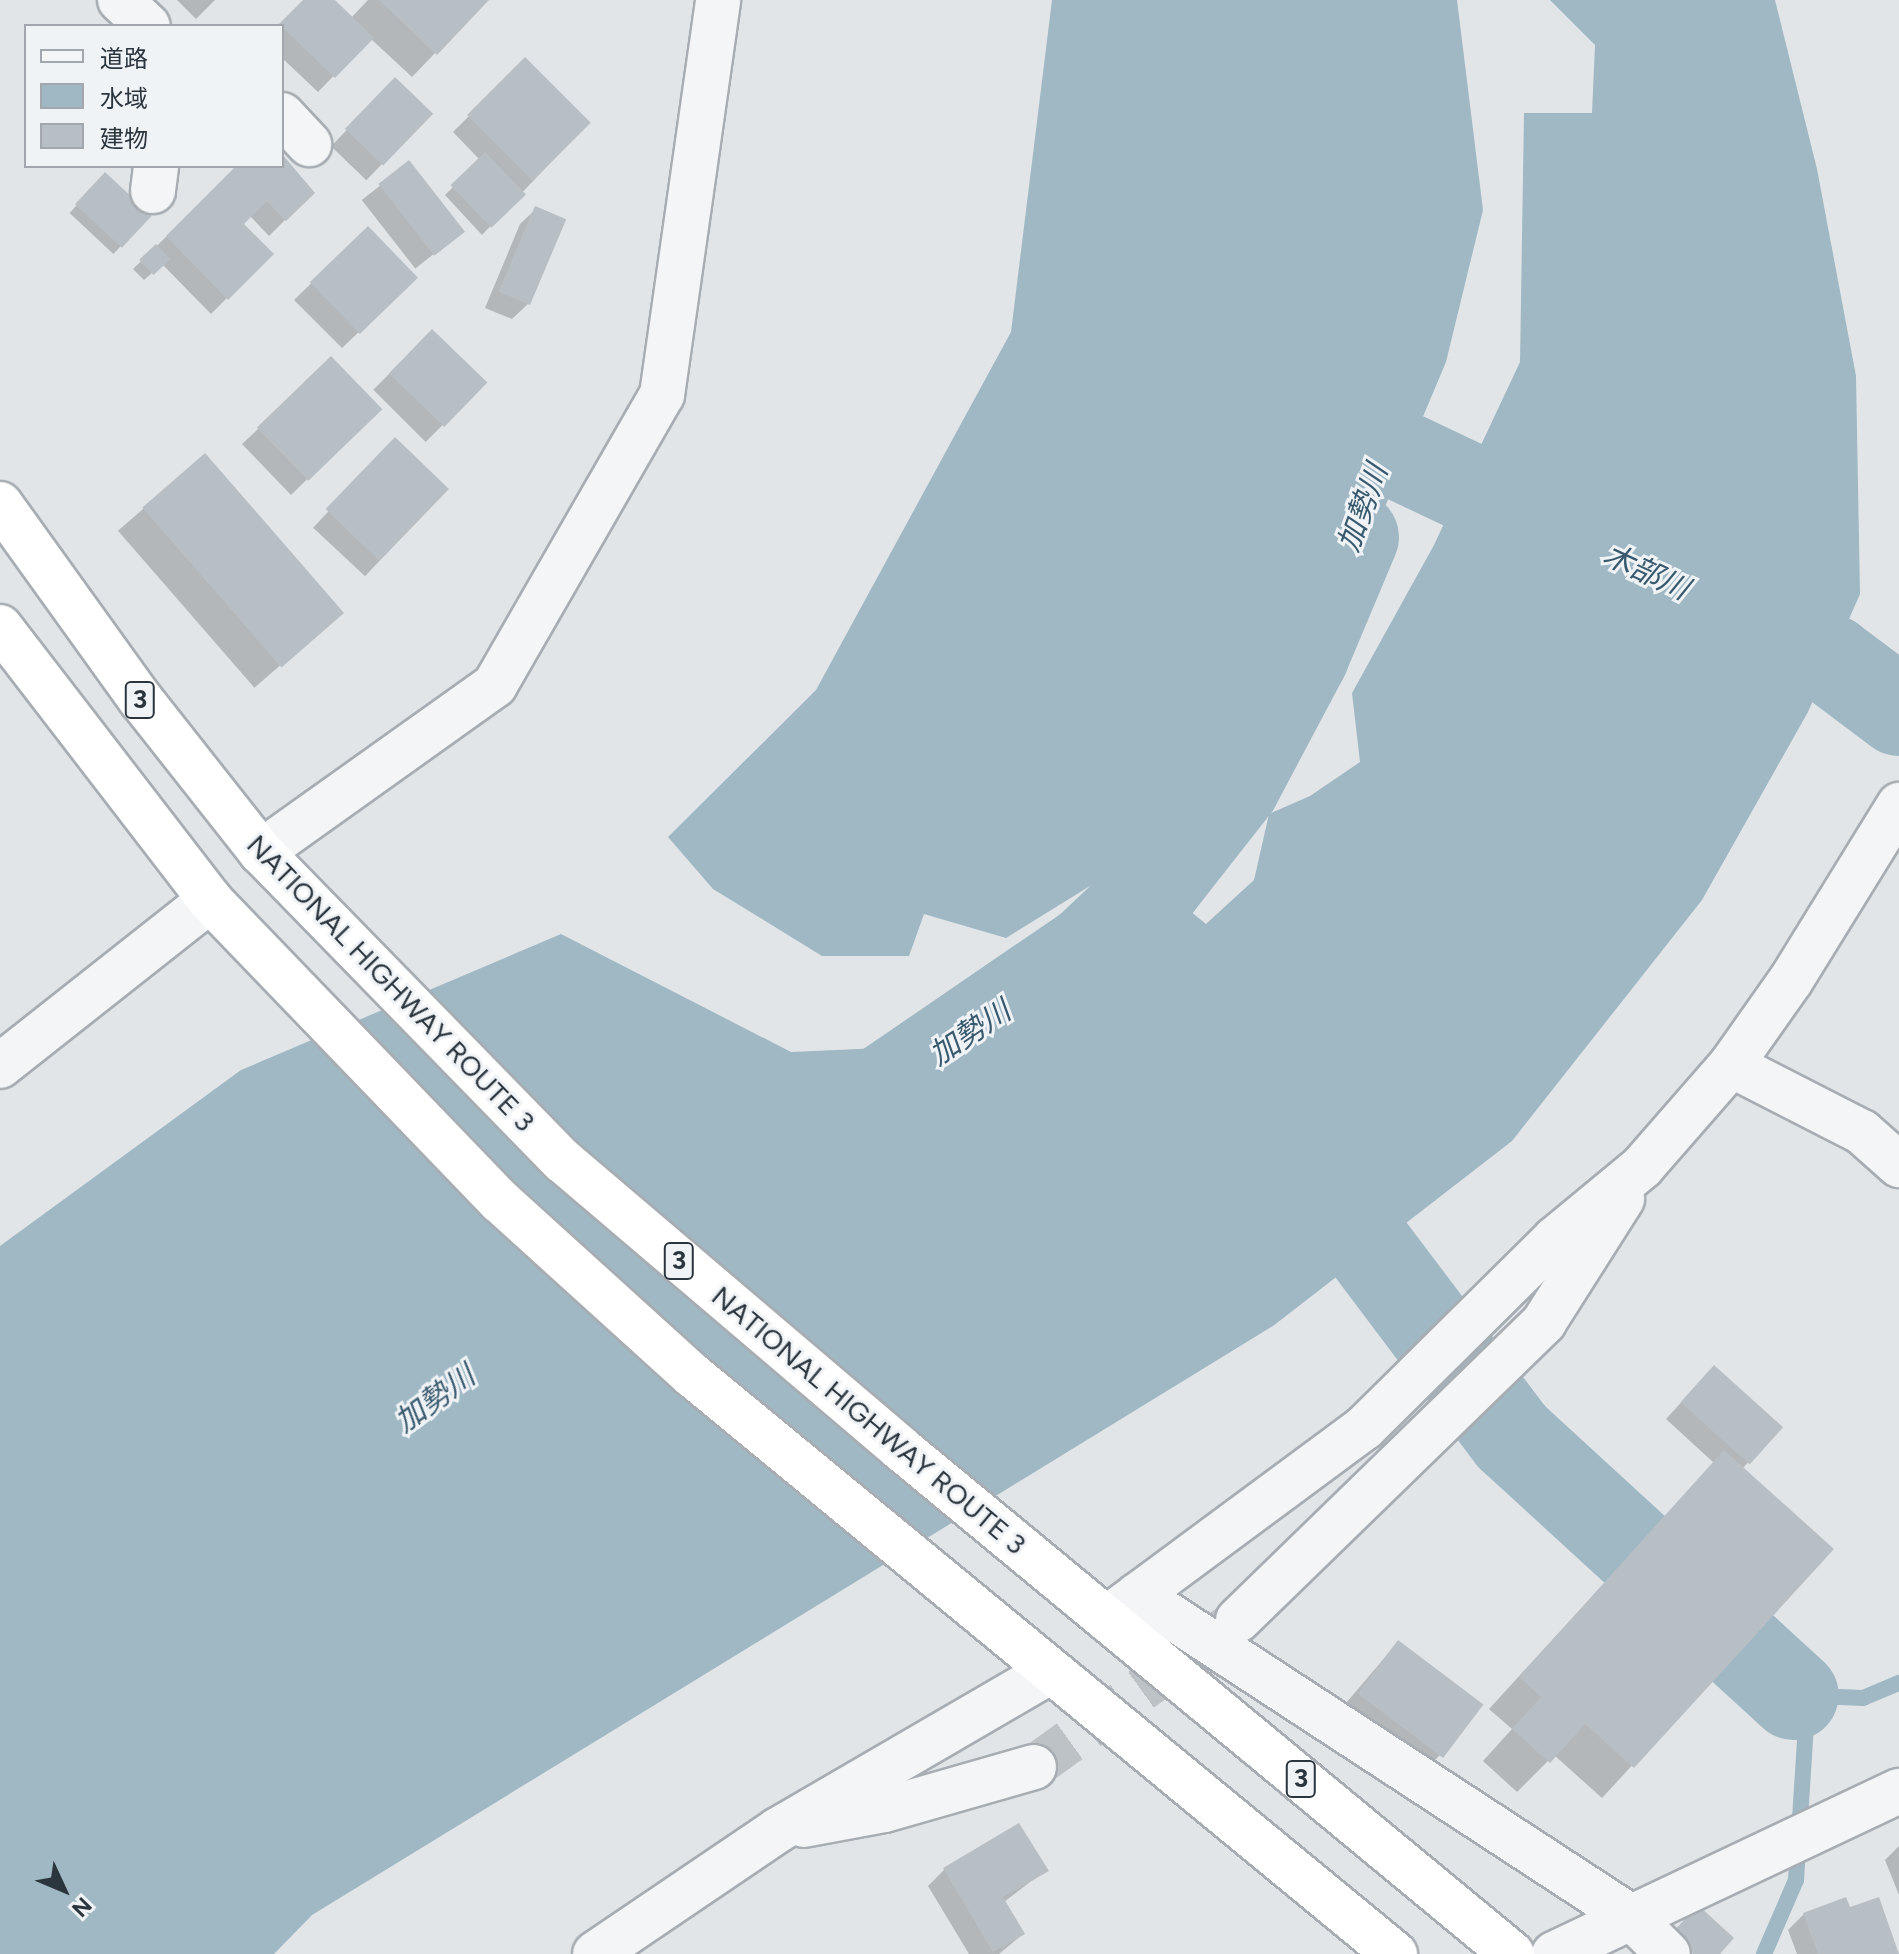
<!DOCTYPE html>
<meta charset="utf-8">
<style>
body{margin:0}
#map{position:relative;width:1899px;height:1954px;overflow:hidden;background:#e1e5e8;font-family:Figtree,"Noto Sans JP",sans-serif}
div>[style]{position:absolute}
.water>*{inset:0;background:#9fb8c4}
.shadow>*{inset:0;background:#0003;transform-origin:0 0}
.stream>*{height:16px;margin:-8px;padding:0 8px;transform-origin:8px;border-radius:8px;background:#9fb8c4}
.river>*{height:90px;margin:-45px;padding:0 45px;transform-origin:45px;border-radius:45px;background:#9fb8c4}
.building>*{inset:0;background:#b8bfc4;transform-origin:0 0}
.minor-tunnel>*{height:44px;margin-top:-22px;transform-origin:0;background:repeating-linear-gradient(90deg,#bdc2c6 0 44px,transparent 0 66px)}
.roads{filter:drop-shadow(2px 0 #a7adb2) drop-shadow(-2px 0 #a7adb2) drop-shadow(0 2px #a7adb2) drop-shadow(0 -2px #a7adb2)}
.minor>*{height:44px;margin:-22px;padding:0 22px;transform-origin:22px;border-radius:22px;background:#f3f5f7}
.trunk>*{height:44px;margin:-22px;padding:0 22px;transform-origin:22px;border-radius:22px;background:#fff}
span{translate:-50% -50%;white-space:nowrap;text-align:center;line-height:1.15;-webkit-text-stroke:6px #f0f3f6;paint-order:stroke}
.shield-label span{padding:2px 6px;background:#f0f3f6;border:2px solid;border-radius:6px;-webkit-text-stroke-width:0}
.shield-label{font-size:26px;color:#2b353e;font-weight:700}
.street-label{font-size:28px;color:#2b353e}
.water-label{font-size:30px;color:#395a6e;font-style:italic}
.legend{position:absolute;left:24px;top:24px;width:260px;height:144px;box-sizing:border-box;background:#f0f3f6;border:2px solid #a1a7ac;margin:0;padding:10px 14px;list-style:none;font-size:24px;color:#2b353e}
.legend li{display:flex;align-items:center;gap:16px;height:40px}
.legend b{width:40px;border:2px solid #a1a7ac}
.north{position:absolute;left:24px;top:1850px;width:80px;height:80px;-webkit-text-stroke:6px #f0f3f6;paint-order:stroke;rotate:134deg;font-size:22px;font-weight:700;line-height:32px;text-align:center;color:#2b353e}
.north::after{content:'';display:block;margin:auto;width:28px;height:36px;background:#2b353e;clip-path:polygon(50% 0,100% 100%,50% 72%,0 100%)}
</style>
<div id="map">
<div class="water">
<div style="clip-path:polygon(1052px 0,1457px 0,1483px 210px,1446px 362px,1344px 604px,1145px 852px,1006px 938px,924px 914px,909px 956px,822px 956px,713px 889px,668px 837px,816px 690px,1011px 332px)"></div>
<div style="clip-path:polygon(1550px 0,1775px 0,1817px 169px,1856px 376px,1860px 594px,1808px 712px,1702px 900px,1512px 1141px,1273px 1326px,312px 1915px,274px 1954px,0 1954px,0 1246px,241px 1070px,561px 934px,791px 1052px,994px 1043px,1091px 993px,1179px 902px,1206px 924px,1254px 880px,1269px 814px,1310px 796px,1360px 762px,1352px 693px,1434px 545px,1520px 362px,1524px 113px,1592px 113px,1595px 45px)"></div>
</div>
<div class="shadow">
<div style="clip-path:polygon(177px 0,215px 0,196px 19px)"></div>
<div style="clip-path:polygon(305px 0,332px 0,351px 18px,368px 0,486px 0,412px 77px,370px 38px,318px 92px,282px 58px,280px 26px)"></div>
<div style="clip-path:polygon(525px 60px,588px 123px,482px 235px,445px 195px,480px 160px,453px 132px)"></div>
<div style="left:395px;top:80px;width:49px;height:92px;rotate:44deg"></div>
<div style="clip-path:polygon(282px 156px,312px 193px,269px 236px,250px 216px,241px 224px,271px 254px,211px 314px,162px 264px,144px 280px,133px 269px,239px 166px,282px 166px)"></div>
<div style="left:409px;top:163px;width:87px;height:60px;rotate:52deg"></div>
<div style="left:105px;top:175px;width:60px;height:52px;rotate:43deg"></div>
<div style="clip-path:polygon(536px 209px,528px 304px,512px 319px,485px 308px,520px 224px)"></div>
<div style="clip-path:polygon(368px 228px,400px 293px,342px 348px,294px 300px)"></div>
<div style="left:432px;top:331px;width:74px;height:83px;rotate:45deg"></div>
<div style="clip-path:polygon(379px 409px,291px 495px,242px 444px,258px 429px)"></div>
<div style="left:395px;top:440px;width:71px;height:120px;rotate:43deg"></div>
<div style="left:204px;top:456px;width:208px;height:114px;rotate:49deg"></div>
<div style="clip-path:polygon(1698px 1384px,1780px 1428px,1742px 1469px,1831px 1550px,1602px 1798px,1554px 1755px,1517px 1792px,1483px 1761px,1512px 1729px,1489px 1709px,1714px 1463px,1666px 1419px)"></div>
<div style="clip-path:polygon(1398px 1642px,1441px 1754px,1425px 1770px,1341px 1709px)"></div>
<div style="clip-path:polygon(1899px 1846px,1899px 1895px,1885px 1860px)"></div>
<div style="clip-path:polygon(944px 1870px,1046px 1870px,1004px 1902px,1023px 1934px,999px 1954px,969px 1954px,928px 1886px)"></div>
<div style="clip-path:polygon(1804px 1914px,1897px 1954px,1797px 1954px,1788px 1930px)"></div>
</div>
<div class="stream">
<div style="left:1764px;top:1954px;width:81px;rotate:-66.6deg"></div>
<div style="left:1796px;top:1880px;width:154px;rotate:-86.3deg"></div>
<div style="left:1806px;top:1726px;width:33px;rotate:-111deg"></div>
<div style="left:1794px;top:1695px;width:69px;rotate:2.5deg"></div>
<div style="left:1863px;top:1698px;width:39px;rotate:-23deg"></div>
</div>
<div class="river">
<div style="left:1385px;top:448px;width:210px;rotate:25.3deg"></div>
<div style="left:1719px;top:607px;width:124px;rotate:25.3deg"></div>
<div style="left:1831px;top:660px;width:85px;rotate:36.9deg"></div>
<div style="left:851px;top:1112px;width:288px;rotate:-34.4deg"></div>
<div style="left:1089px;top:949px;width:96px;rotate:-43.3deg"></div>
<div style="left:1159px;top:883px;width:123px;rotate:-51.9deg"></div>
<div style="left:1235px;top:786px;width:147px;rotate:-62deg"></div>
<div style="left:1304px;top:656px;width:129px;rotate:-67.2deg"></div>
<div style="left:1371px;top:1250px;width:234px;rotate:53deg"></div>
<div style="left:1512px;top:1437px;width:382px;rotate:42.5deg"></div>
</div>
<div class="building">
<div style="clip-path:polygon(303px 0,335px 0,374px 38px,335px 78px,279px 24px)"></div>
<div style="clip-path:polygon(379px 0,489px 0,437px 55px)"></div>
<div style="left:525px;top:57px;width:93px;height:82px;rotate:45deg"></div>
<div style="left:395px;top:77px;width:53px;height:72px;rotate:44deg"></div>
<div style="left:485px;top:152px;width:59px;height:48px;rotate:46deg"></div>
<div style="clip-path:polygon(282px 154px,315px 193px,286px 221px,267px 201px,244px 224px,274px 254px,228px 300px,166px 236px,236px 166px,282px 166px)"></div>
<div style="left:409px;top:160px;width:91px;height:39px;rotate:52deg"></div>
<div style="left:105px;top:172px;width:64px;height:44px;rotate:43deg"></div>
<div style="left:535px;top:206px;width:34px;height:93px;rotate:23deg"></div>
<div style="left:368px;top:226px;width:72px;height:81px;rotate:46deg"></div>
<div style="left:156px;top:244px;width:21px;height:23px;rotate:47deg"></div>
<div style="left:432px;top:329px;width:77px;height:62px;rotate:44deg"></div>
<div style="left:331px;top:356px;width:74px;height:103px;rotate:46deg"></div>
<div style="left:395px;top:437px;width:75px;height:100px;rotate:44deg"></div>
<div style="left:205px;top:453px;width:212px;height:83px;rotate:49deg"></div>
<div style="left:1714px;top:1365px;width:93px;height:50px;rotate:42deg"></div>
<div style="clip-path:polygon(1724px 1450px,1834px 1549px,1634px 1768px,1585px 1724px,1550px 1763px,1512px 1729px,1541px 1697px,1519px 1677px)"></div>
<div style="left:1398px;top:1640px;width:107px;height:67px;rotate:37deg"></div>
<div style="clip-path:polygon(1019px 1823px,1049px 1871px,1003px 1897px,1025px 1934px,993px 1952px,943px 1868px)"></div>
<div style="clip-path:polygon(1846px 1897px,1850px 1907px,1879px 1897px,1899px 1954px,1818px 1954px,1803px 1913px)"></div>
<div style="clip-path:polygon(1698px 1905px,1734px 1938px,1720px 1954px,1693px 1954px,1671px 1934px)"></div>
</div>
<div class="minor-tunnel">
<div style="left:1034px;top:1767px;width:251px;rotate:-35.8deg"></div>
</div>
<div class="roads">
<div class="minor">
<div style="left:120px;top:0;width:38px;rotate:43deg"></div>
<div style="left:282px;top:115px;width:40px;rotate:47deg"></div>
<div style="left:153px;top:191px;width:25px;rotate:-83deg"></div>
<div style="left:261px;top:852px;width:287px;rotate:-35.5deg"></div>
<div style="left:495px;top:685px;width:335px;rotate:-60.1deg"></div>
<div style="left:662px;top:395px;width:399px;rotate:-81.9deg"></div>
<div style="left:1731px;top:1065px;width:147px;rotate:27.1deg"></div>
<div style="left:1862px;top:1132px;width:50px;rotate:41.7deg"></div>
<div style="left:0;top:1066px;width:268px;rotate:-38.3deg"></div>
<div style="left:1138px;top:1595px;width:589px;rotate:33.15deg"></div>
<div style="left:1631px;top:1917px;width:52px;rotate:45deg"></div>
<div style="left:1107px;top:1618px;width:320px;rotate:-36.5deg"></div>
<div style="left:1364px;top:1428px;width:269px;rotate:-44.7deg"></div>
<div style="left:1555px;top:1239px;width:113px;rotate:-39.6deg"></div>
<div style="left:1642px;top:1167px;width:135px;rotate:-48.9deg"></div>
<div style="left:1731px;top:1065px;width:104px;rotate:-54.8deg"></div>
<div style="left:1791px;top:980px;width:206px;rotate:-58.3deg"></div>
<div style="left:1238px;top:1620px;width:427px;rotate:-44.2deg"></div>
<div style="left:1544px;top:1322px;width:146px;rotate:-57.6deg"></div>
<div style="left:804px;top:1825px;width:81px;rotate:-10.6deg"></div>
<div style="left:884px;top:1810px;width:156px;rotate:-16deg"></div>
<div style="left:595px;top:1954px;width:221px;rotate:-34.1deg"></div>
<div style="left:778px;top:1830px;width:314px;rotate:-30.2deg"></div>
<div style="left:1554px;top:1954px;width:382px;rotate:-25.3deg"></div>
</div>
<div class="trunk">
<div style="left:0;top:504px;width:241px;rotate:54.3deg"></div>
<div style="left:141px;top:700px;width:194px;rotate:51.7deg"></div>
<div style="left:261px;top:852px;width:432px;rotate:45.7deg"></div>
<div style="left:563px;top:1161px;width:443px;rotate:40.4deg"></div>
<div style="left:900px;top:1448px;width:794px;rotate:39.58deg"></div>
<div style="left:0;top:627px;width:344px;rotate:52.4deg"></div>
<div style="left:210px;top:900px;width:418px;rotate:46.1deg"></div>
<div style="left:500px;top:1201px;width:259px;rotate:42.2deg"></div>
<div style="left:692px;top:1375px;width:911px;rotate:39.48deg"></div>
</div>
</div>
<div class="shield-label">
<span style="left:140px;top:700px">3</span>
<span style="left:679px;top:1261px">3</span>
<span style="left:1301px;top:1779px">3</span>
</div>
<div class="street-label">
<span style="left:391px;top:983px;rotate:46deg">NATIONAL HIGHWAY ROUTE 3</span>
<span style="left:869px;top:1420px;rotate:40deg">NATIONAL HIGHWAY ROUTE 3</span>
</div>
<div class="water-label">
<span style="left:1363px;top:508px;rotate:-70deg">加勢川</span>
<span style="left:1646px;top:572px;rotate:25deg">木部川</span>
<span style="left:970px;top:1033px;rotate:-34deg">加勢川</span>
<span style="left:435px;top:1399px;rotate:-36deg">加勢川</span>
</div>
<ul class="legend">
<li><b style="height:10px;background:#f3f5f7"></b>道路</li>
<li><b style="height:22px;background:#9fb8c4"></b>水域</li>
<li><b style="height:22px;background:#b8bfc4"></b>建物</li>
</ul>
<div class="north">N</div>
</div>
